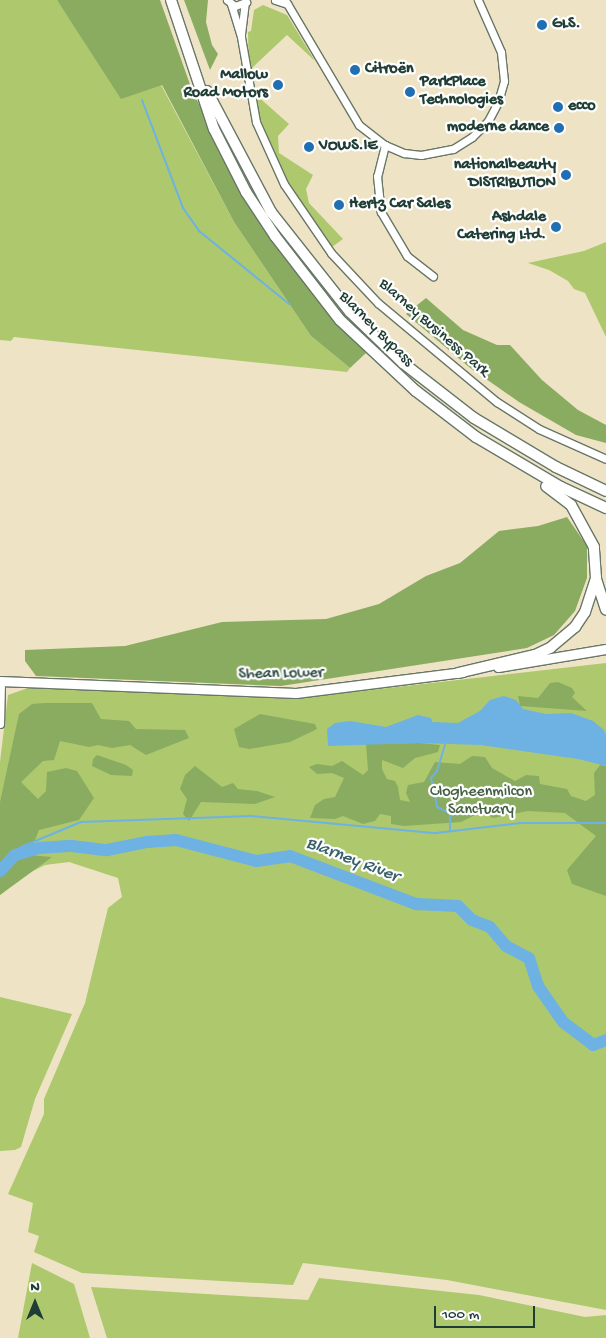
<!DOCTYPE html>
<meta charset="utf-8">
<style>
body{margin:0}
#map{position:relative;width:606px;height:1338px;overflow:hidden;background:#eee3c5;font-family:"Gochi Hand",sans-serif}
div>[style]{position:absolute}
.green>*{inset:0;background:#aec86e}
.forest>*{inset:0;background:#8aac61}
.water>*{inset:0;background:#6db2e3}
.stream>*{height:2px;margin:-1px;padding:0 1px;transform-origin:1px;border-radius:1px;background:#6db2e3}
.river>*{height:12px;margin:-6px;padding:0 6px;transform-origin:6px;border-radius:6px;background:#6db2e3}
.roads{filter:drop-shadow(1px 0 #677767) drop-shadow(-1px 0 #677767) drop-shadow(0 1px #677767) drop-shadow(0 -1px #677767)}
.minor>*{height:7px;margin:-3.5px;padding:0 3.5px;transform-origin:3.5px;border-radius:3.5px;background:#fff}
.major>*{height:9px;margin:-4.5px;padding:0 4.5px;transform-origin:4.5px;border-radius:4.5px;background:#fff}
.highway>*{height:10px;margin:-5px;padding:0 5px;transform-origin:5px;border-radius:5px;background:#fff}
.dots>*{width:14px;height:14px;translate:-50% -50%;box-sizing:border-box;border:2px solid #fff;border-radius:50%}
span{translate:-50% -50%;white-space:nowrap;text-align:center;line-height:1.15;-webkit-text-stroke:4.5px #fff;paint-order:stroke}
.poi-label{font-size:16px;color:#1f3d34;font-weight:700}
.left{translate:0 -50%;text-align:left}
.right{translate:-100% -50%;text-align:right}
.street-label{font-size:16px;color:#1f3d34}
.park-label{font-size:16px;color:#436042}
.water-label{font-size:18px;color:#366069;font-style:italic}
.north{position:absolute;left:10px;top:1278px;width:50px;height:50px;-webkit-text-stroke:4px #fff;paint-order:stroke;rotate:0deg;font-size:14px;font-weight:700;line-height:20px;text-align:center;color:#1f3d34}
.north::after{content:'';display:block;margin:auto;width:18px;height:22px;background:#1f3d34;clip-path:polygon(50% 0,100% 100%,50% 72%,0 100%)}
.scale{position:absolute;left:434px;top:1306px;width:101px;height:22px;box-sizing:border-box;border:2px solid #1f3d34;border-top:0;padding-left:6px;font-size:15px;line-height:18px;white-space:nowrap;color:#1f3d34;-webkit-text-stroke:4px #fff;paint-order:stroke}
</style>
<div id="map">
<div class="green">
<div style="clip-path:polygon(0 0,57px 0,73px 23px,161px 85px,234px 222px,311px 336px,350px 368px,347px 372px,14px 337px,11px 341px,0 340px)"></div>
<div style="clip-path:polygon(263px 5px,287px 15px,315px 61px,287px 35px,252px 68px,255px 94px,289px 124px,278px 136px,279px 153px,313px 175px,306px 189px,309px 203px,343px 239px,332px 247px,285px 177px,259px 116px,249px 74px,248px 32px,251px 31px,254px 10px)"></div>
<div style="clip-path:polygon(606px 242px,606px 337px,585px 293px,574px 289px,568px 281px,549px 270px,528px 263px,584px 251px)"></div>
<div style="clip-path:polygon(606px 663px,606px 1310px,447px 1280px,303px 1263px,293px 1285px,82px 1273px,34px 1252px,39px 1236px,28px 1232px,33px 1203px,8px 1194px,44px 1114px,44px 1099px,85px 1003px,108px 908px,122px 897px,118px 878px,69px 862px,45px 865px,21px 877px,0 895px,0 762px,8px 695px,31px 687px,292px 699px)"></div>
<div style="clip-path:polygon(0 997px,72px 1014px,35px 1099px,21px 1147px,15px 1150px,0 1151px)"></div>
<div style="clip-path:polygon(32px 1263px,74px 1284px,90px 1338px,18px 1338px)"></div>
<div style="clip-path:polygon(319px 1278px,479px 1295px,585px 1317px,606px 1315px,606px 1338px,107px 1338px,91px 1287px,308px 1300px)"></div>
</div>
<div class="forest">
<div style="clip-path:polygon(57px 0,160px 0,192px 90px,243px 195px,271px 240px,307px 286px,366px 353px,350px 368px,311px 336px,234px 222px,162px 85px,121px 99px)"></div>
<div style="clip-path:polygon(184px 0,208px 0,206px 22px,212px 45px,218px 54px,210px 70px)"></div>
<div style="clip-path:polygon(426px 298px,463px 330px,497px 345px,510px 345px,542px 380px,578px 410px,606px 425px,606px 443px,576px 435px,519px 402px,469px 367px,406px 314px)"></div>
<div style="clip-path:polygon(567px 517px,587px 546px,587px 578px,575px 611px,554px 635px,527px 648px,281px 686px,36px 676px,25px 661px,25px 650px,125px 646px,222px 622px,326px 619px,379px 604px,426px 576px,460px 563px,499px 531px,538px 526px)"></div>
<div style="clip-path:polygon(558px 682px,572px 688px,575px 693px,572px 697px,587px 711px,520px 706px,518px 696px,538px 698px,550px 683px)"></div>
<div style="clip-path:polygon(44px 703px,92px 703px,101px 719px,129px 721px,136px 729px,185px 730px,189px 738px,146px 755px,130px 745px,112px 748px,98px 745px,89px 747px,60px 741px,54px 760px,43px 761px,21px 782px,38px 799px,46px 791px,47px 772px,66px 768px,77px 771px,94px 798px,79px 820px,39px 830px,29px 855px,52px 857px,0 895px,0 802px,19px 714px,32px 704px)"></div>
<div style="clip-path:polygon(260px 714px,315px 724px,317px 729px,290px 742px,249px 749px,239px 747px,234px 729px)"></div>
<div style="clip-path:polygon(419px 743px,440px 745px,438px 752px,415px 758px,403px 768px,382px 760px,382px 769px,387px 779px,395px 781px,398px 787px,400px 800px,410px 802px,406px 793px,408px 785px,424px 782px,435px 762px,460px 764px,472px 756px,485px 757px,492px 768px,515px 781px,526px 775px,539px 776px,540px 784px,567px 789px,571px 796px,586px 801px,595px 795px,594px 773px,600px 765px,606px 766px,606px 896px,572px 884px,567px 870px,596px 836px,565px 813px,528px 811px,493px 818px,486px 814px,475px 815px,461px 822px,404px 826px,391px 824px,391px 816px,380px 814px,375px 821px,363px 824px,343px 816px,335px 819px,310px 818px,315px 805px,324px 799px,335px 797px,344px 778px,332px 773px,317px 774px,309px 767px,317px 764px,332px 766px,342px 761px,363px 775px,368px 770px,366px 744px)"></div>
<div style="clip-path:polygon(97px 755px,126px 765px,133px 770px,132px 776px,111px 775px,92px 766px,93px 759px)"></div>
<div style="clip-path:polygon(195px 766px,222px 787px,233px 783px,238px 789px,257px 791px,275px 797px,255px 804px,201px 802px,189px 821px,183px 814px,187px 799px,180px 789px,185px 775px)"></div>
</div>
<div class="water">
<div style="clip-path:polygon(504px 696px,516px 700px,523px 709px,546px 714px,571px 713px,593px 721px,604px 730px,606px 735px,606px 766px,578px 759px,481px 745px,419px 743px,328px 746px,327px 729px,335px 723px,350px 721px,386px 727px,418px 715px,431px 718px,432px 722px,458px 723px,480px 711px,490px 700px)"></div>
</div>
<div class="stream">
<div style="left:142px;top:100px;width:116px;rotate:69.2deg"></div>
<div style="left:183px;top:208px;width:28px;rotate:55deg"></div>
<div style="left:199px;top:231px;width:116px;rotate:39deg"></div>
<div style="left:445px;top:745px;width:27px;rotate:107deg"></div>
<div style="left:437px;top:771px;width:9px;rotate:131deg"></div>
<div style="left:431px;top:778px;width:30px;rotate:78deg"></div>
<div style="left:437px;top:807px;width:14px;rotate:25deg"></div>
<div style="left:450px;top:813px;width:18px;rotate:90deg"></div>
<div style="left:15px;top:855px;width:10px;rotate:-53deg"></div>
<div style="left:21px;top:847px;width:65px;rotate:-22.6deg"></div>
<div style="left:81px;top:822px;width:170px;rotate:-2deg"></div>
<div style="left:251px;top:816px;width:186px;rotate:5.3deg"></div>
<div style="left:436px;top:833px;width:85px;rotate:-6.8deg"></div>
<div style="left:520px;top:823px;width:86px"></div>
</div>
<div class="river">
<div style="left:0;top:871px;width:22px;rotate:-47deg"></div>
<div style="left:15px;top:855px;width:26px;rotate:-16deg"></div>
<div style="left:40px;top:848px;width:32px;rotate:-4deg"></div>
<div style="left:72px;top:846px;width:35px;rotate:7deg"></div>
<div style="left:107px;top:850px;width:41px;rotate:-11.3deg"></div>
<div style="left:147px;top:842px;width:29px;rotate:-4deg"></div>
<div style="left:176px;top:840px;width:83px;rotate:14.7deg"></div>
<div style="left:256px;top:861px;width:34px;rotate:-8deg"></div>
<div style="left:290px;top:856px;width:135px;rotate:20.9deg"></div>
<div style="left:416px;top:904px;width:42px;rotate:2.7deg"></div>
<div style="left:458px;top:906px;width:20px;rotate:45deg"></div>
<div style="left:472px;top:920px;width:19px;rotate:21deg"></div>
<div style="left:490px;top:927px;width:25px;rotate:50deg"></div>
<div style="left:506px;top:946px;width:26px;rotate:28deg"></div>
<div style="left:529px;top:958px;width:29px;rotate:72deg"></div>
<div style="left:538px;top:986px;width:44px;rotate:55.2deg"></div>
<div style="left:563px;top:1022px;width:38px;rotate:37deg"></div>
<div style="left:593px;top:1045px;width:14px;rotate:-21deg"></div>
</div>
<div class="roads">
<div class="minor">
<div style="left:227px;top:0;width:10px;rotate:37deg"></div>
<div style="left:235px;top:6px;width:12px;rotate:-20deg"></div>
<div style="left:275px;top:0;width:13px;rotate:18deg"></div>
<div style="left:285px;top:0;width:145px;rotate:59.4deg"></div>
<div style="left:359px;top:125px;width:33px;rotate:38deg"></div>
<div style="left:385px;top:145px;width:21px;rotate:23deg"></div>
<div style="left:404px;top:153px;width:17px;rotate:7deg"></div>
<div style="left:421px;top:155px;width:33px;rotate:-11deg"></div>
<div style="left:453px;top:149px;width:22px;rotate:-32deg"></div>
<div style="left:472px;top:137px;width:23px;rotate:-45deg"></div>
<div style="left:488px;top:121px;width:21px;rotate:-62deg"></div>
<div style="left:498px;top:102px;width:22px;rotate:-74deg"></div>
<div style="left:504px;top:81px;width:29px;rotate:-96deg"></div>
<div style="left:501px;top:52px;width:57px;rotate:-113.9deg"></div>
<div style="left:231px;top:4px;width:34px;rotate:73deg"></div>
<div style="left:241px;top:37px;width:86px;rotate:80deg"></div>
<div style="left:256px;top:122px;width:68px;rotate:65.7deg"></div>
<div style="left:284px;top:184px;width:83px;rotate:55.7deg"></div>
<div style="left:331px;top:253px;width:69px;rotate:46.8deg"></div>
<div style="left:378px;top:303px;width:155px;rotate:39.8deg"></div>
<div style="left:497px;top:402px;width:50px;rotate:32.7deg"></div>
<div style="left:539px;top:429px;width:73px;rotate:24.1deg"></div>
<div style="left:241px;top:34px;width:31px;rotate:-83deg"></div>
<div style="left:385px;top:145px;width:32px;rotate:104deg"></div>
<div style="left:377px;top:176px;width:36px;rotate:84deg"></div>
<div style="left:381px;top:212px;width:51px;rotate:59.4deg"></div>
<div style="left:407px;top:256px;width:33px;rotate:38deg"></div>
<div style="left:0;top:724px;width:42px;rotate:-88.6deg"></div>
</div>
<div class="major">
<div style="left:498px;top:667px;width:109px;rotate:-9.5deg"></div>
<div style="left:0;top:681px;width:296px;rotate:2.3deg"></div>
<div style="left:296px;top:693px;width:168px;rotate:-7.2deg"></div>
</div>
<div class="highway">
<div style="left:171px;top:0;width:136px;rotate:71.6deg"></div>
<div style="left:214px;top:129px;width:71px;rotate:63.1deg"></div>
<div style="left:246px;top:192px;width:53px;rotate:56.6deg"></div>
<div style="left:275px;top:236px;width:106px;rotate:52.3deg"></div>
<div style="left:340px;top:320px;width:104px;rotate:43.1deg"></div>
<div style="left:416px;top:391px;width:76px;rotate:37.5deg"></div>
<div style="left:476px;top:437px;width:99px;rotate:30.5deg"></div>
<div style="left:561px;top:487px;width:50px;rotate:25deg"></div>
<div style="left:207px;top:91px;width:137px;rotate:62.1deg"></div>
<div style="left:271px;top:212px;width:127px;rotate:51.7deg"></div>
<div style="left:350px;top:312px;width:74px;rotate:43.9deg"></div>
<div style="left:403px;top:363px;width:90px;rotate:37.8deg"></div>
<div style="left:474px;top:418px;width:96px;rotate:30.9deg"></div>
<div style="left:556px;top:467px;width:55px;rotate:25.6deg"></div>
<div style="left:596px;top:579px;width:32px;rotate:72deg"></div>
<div style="left:458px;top:673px;width:79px;rotate:-13.2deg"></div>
<div style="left:535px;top:655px;width:17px;rotate:-25deg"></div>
<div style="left:550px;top:648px;width:33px;rotate:-40deg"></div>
<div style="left:575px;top:627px;width:18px;rotate:-56deg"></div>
<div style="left:585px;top:612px;width:36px;rotate:-72deg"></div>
<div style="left:596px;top:578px;width:31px;rotate:-94deg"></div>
<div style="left:594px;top:547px;width:48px;rotate:-118.7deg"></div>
<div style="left:571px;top:505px;width:31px;rotate:-143deg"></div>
</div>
</div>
<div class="dots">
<div style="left:542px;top:25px;background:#1f6fb2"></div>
<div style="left:355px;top:70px;background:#1f6fb2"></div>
<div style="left:278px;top:85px;background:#1f6fb2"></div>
<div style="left:410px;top:92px;background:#1f6fb2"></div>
<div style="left:558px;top:107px;background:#1f6fb2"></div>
<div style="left:559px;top:128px;background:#1f6fb2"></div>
<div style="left:309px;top:147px;background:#1f6fb2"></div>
<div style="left:566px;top:175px;background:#1f6fb2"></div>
<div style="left:339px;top:205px;background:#1f6fb2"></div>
<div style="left:556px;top:227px;background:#1f6fb2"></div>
</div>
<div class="poi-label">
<span class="left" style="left:552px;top:25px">GLS.</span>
<span class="left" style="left:365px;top:70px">Citroën</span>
<span class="right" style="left:268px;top:85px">Mallow<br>Road Motors</span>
<span class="left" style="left:420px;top:92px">ParkPlace<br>Technologies</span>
<span class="left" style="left:568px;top:107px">ecco</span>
<span class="right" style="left:549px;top:128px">moderne dance</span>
<span class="left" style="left:319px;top:147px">VOWS.IE</span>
<span class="right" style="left:556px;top:175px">nationalbeauty<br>DISTRIBUTION</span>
<span class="left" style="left:349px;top:205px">Hertz Car Sales</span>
<span class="right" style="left:546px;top:227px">Ashdale<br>Catering Ltd.</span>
</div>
<div class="street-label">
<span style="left:433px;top:329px;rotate:41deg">Blarney Business Park</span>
<span style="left:375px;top:330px;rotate:45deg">Blarney Bypass</span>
<span style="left:281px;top:675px;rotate:-1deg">Shean Lower</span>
</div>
<div class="park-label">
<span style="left:481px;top:802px">Clogheenmilcon<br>Sanctuary</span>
</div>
<div class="water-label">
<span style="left:352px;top:861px;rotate:21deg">Blarney River</span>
</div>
<div class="north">N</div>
<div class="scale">100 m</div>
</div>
